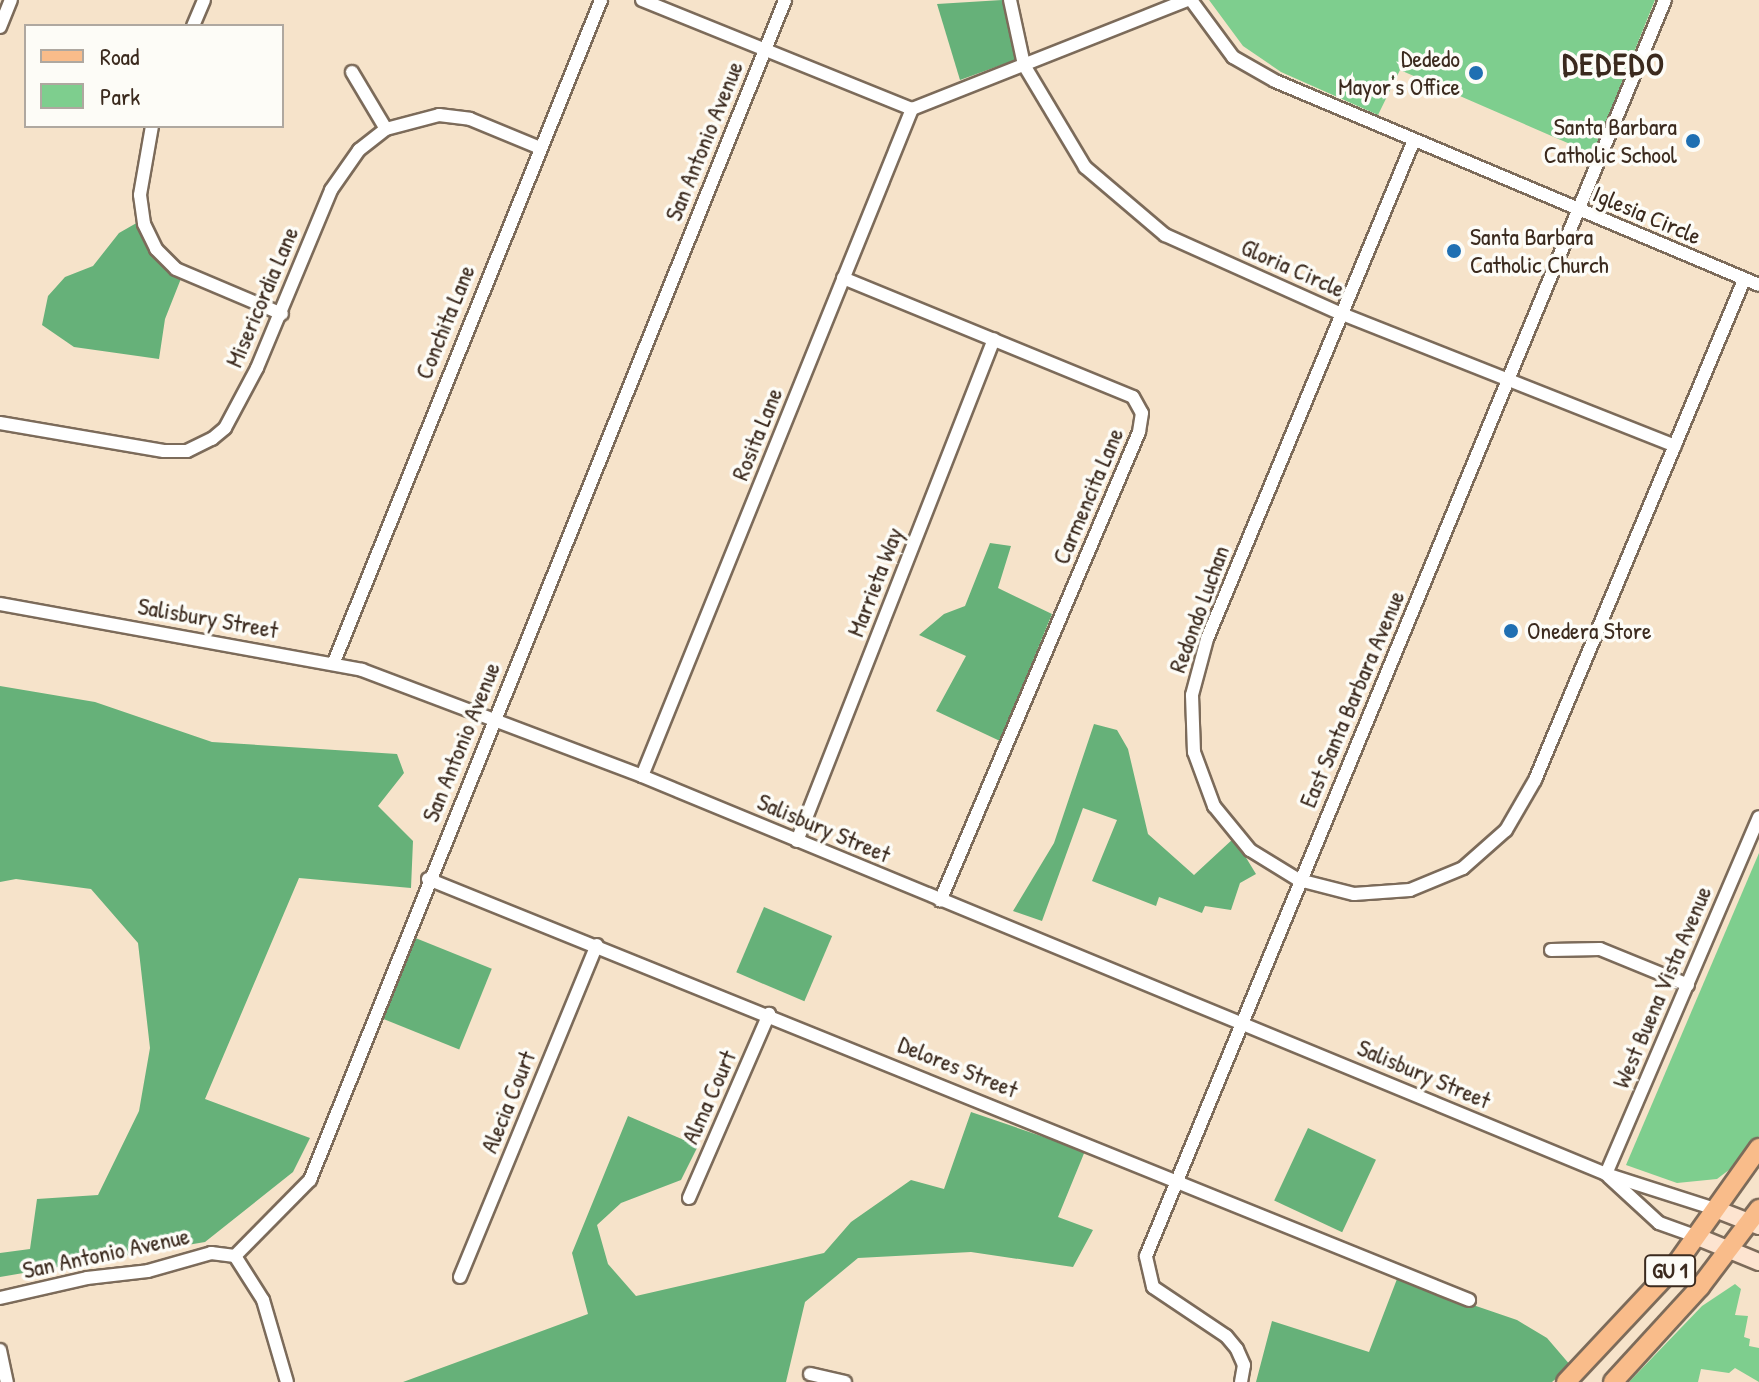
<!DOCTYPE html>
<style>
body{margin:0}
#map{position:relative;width:1759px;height:1382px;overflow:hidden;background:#f6e3ca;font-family:"Patrick Hand",sans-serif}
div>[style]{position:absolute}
.green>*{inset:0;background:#7ece8e}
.forest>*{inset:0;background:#66b179;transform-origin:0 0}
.roads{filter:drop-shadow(2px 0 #7c6b5a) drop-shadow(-2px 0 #7c6b5a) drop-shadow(0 2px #7c6b5a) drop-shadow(0 -2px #7c6b5a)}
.minor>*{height:12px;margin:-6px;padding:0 6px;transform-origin:6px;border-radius:6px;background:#fff}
.secondary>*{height:16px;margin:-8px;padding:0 8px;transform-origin:8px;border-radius:8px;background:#fde4d0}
.primary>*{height:18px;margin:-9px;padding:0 9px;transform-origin:9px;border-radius:9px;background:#f9bc8a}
.dots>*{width:22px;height:22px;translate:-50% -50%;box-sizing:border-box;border:4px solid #fdfcf7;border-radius:50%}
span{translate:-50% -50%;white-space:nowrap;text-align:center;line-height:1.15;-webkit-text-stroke:7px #fdfcf7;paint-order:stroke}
.shield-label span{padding:2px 6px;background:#fdfcf7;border:2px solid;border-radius:6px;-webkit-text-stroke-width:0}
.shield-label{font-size:22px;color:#3b2a1e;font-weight:700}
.poi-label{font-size:24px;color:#3b2a1e}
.right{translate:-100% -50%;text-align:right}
.left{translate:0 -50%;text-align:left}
.street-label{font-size:24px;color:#3b2a1e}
.district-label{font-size:32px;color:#3b2a1e;font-weight:700;letter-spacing:2px}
.legend{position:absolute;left:24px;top:24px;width:260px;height:104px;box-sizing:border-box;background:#fdfcf7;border:2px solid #afa8a0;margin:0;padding:10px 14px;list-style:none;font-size:24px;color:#3b2a1e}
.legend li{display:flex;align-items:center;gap:16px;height:40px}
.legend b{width:40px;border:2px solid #afa8a0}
</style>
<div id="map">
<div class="green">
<div style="clip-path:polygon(1209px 0,1655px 0,1593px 154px,1400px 70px,1378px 115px,1281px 72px,1243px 46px)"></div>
<div style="clip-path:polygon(1759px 853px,1759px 1136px,1750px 1154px,1717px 1179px,1677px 1183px,1626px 1165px)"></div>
<div style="clip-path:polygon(1735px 1284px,1741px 1289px,1735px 1315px,1748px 1316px,1744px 1337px,1750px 1339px,1749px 1346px,1759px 1348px,1759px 1382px,1735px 1368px,1729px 1373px,1701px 1369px,1698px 1382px,1629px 1382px,1702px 1306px)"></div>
</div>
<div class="forest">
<div style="clip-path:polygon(1002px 0,1015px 60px,960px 80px,937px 4px)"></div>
<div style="clip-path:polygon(140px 221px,182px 276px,165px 319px,159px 359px,74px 347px,42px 325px,48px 296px,65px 277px,93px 266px,119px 233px)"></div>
<div style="clip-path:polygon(990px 543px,1011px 546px,998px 588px,1052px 614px,1000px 741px,936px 711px,966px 656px,919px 635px,944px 614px,965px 606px)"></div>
<div style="clip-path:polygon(0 686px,95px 702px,212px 742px,397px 754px,404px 773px,378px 806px,413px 841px,411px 888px,299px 878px,205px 1099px,310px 1138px,293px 1172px,205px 1242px,0 1277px,0 1253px,30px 1249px,37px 1199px,98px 1195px,139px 1111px,150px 1048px,138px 943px,91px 889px,16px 879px,0 882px)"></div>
<div style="clip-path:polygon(1094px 724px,1117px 730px,1128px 749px,1148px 834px,1194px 875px,1234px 838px,1256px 874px,1240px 883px,1231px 910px,1205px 906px,1202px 913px,1159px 897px,1156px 906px,1092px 881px,1117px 820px,1083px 808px,1042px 921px,1013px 911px,1054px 843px)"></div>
<div style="left:764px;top:907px;width:74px;height:71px;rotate:23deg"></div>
<div style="left:413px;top:937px;width:85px;height:87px;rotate:22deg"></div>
<div style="clip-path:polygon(971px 1112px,1085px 1151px,1058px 1217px,1093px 1230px,1073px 1267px,971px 1252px,858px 1258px,805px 1302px,786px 1382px,403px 1382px,588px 1314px,572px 1253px,628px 1116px,698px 1146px,681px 1180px,621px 1203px,597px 1225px,608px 1264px,636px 1296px,824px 1253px,851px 1222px,911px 1180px,944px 1189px)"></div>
<div style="left:1308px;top:1128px;width:75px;height:80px;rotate:25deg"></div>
<div style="clip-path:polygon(1397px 1279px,1517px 1320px,1547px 1338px,1571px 1366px,1552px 1382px,1256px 1382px,1272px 1321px,1369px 1352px)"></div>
</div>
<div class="roads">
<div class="minor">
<div style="left:642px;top:0;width:291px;rotate:22deg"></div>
<div style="left:912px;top:109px;width:297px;rotate:-21.6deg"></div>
<div style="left:1010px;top:0;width:66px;rotate:77.8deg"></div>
<div style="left:1024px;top:65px;width:119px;rotate:59.1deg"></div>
<div style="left:1085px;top:167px;width:105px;rotate:40.4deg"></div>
<div style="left:1165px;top:235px;width:194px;rotate:24.1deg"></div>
<div style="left:1342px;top:314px;width:358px;rotate:21.6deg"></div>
<div style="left:1191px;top:0;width:71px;rotate:53.6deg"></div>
<div style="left:1233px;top:57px;width:48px;rotate:29.7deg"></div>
<div style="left:1275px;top:81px;width:525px;rotate:22.85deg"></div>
<div style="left:193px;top:26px;width:28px;rotate:-67deg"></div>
<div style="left:0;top:27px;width:29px;rotate:-68deg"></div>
<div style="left:352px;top:72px;width:66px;rotate:59.2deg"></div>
<div style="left:152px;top:126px;width:70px;rotate:99.9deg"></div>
<div style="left:140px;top:195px;width:29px;rotate:82deg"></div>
<div style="left:144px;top:224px;width:28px;rotate:64deg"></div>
<div style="left:156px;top:249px;width:28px;rotate:45deg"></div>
<div style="left:176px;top:269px;width:115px;rotate:23deg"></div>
<div style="left:1414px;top:140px;width:540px;rotate:112.53deg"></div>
<div style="left:1207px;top:639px;width:58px;rotate:105deg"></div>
<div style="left:1192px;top:695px;width:57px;rotate:88deg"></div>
<div style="left:1194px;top:752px;width:58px;rotate:69.7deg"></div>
<div style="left:1214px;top:806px;width:57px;rotate:50.7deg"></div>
<div style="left:1250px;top:850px;width:57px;rotate:31.5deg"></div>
<div style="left:1299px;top:880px;width:57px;rotate:14.3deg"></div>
<div style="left:1354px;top:894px;width:56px;rotate:-4.1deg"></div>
<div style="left:1410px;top:890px;width:57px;rotate:-22.5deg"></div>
<div style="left:1463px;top:868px;width:57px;rotate:-41.5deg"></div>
<div style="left:1506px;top:830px;width:58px;rotate:-59.9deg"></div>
<div style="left:1535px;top:780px;width:542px;rotate:-67.32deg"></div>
<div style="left:843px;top:278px;width:313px;rotate:22.3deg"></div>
<div style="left:1133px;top:397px;width:18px;rotate:61deg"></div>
<div style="left:1142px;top:413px;width:19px;rotate:99deg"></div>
<div style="left:1139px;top:432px;width:509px;rotate:112.99deg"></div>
<div style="left:0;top:423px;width:166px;rotate:9.7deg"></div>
<div style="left:164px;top:451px;width:23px"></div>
<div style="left:187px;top:451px;width:28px;rotate:-26deg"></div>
<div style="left:212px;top:439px;width:17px;rotate:-40deg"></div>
<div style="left:225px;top:428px;width:68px;rotate:-61.9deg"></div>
<div style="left:257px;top:368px;width:193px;rotate:-67.4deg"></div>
<div style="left:331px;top:190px;width:49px;rotate:-55deg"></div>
<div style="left:359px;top:150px;width:34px;rotate:-38deg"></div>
<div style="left:386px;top:129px;width:55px;rotate:-14.8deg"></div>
<div style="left:439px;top:115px;width:31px;rotate:7deg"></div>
<div style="left:470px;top:119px;width:74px;rotate:22.4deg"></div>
<div style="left:0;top:604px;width:368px;rotate:10.3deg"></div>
<div style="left:362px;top:670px;width:299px;rotate:20.7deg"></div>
<div style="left:642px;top:776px;width:1043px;rotate:22.43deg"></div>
<div style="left:1606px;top:1174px;width:118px;rotate:17.8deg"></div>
<div style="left:334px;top:662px;width:714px;rotate:-68.03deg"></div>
<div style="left:642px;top:776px;width:720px;rotate:-67.96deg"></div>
<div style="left:797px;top:841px;width:539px;rotate:-68.57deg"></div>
<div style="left:428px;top:879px;width:1123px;rotate:22.02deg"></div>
<div style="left:1551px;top:950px;width:49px;rotate:-1.2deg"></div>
<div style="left:1600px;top:949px;width:95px;rotate:22.2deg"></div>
<div style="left:1606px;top:1174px;width:388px;rotate:-66.8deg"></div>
<div style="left:1609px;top:1177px;width:68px;rotate:42.6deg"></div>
<div style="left:1659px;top:1223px;width:41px;rotate:19.7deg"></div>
<div style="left:689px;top:1198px;width:201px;rotate:-66.5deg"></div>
<div style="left:235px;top:1256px;width:52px;rotate:57.5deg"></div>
<div style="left:263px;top:1300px;width:85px;rotate:73.7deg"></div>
<div style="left:460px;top:1277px;width:359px;rotate:-67.6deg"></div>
<div style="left:0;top:1298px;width:89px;rotate:-12.9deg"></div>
<div style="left:87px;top:1278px;width:61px;rotate:-6.5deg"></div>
<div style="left:148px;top:1271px;width:66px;rotate:-15.9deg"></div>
<div style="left:211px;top:1253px;width:24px;rotate:7deg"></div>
<div style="left:235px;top:1256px;width:107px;rotate:-45.4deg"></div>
<div style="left:310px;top:1180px;width:1272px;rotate:-68.07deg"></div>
<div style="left:0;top:1350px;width:33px;rotate:78deg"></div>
<div style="left:810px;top:1374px;width:36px;rotate:13deg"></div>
<div style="left:1241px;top:1382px;width:17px;rotate:-80deg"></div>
<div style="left:1244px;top:1365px;width:17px;rotate:-114deg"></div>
<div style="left:1237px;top:1349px;width:17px;rotate:-130deg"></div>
<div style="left:1226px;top:1336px;width:88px;rotate:-146.1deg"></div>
<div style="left:1153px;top:1287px;width:32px;rotate:-103deg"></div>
<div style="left:1146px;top:1256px;width:1359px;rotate:-67.55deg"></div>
</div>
<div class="secondary">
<div style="left:1718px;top:1210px;width:44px;rotate:21.3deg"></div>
<div style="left:1698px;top:1237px;width:66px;rotate:22.3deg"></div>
</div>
<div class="primary">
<div style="left:1566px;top:1382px;width:159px;rotate:-46.8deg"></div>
<div style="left:1675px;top:1266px;width:145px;rotate:-54.6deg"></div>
<div style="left:1613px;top:1382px;width:129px;rotate:-47.5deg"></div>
<div style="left:1700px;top:1287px;width:98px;rotate:-52.9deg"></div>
</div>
</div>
<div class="dots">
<div style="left:1476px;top:73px;background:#1f6fb2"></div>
<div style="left:1693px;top:141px;background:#1f6fb2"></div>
<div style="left:1454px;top:251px;background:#1f6fb2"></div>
<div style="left:1511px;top:631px;background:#1f6fb2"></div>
</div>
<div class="shield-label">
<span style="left:1670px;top:1271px">GU 1</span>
</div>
<div class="poi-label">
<span class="right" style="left:1460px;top:73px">Dededo<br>Mayor's Office</span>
<span class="right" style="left:1677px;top:141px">Santa Barbara<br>Catholic School</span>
<span class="left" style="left:1470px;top:251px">Santa Barbara<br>Catholic Church</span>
<span class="left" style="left:1527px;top:631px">Onedera Store</span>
</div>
<div class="street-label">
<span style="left:704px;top:141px;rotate:-68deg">San Antonio Avenue</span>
<span style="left:1647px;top:215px;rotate:23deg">Iglesia Circle</span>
<span style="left:1293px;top:268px;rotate:24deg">Gloria Circle</span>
<span style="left:262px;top:297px;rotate:-67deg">Misericordia Lane</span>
<span style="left:445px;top:322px;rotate:-68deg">Conchita Lane</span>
<span style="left:757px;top:434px;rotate:-68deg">Rosita Lane</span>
<span style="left:1088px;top:496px;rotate:-67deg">Carmencita Lane</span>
<span style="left:875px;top:582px;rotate:-69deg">Marrieta Way</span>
<span style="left:1199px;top:609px;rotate:-70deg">Redondo Luchan</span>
<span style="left:208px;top:618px;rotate:10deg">Salisbury Street</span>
<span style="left:1352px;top:699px;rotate:-67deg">East Santa Barbara Avenue</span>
<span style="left:461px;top:742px;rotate:-68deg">San Antonio Avenue</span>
<span style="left:824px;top:828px;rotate:23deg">Salisbury Street</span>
<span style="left:1662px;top:987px;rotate:-67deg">West Buena Vista Avenue</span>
<span style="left:958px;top:1067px;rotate:22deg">Delores Street</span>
<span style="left:1424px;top:1074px;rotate:23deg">Salisbury Street</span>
<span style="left:709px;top:1097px;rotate:-66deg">Alma Court</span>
<span style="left:508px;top:1102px;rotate:-68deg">Alecia Court</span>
<span style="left:106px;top:1253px;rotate:-12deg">San Antonio Avenue</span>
</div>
<div class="district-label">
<span style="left:1614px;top:64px">DEDEDO</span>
</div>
<ul class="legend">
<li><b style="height:10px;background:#f9bc8a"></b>Road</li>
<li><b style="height:22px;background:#7ece8e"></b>Park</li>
</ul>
</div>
